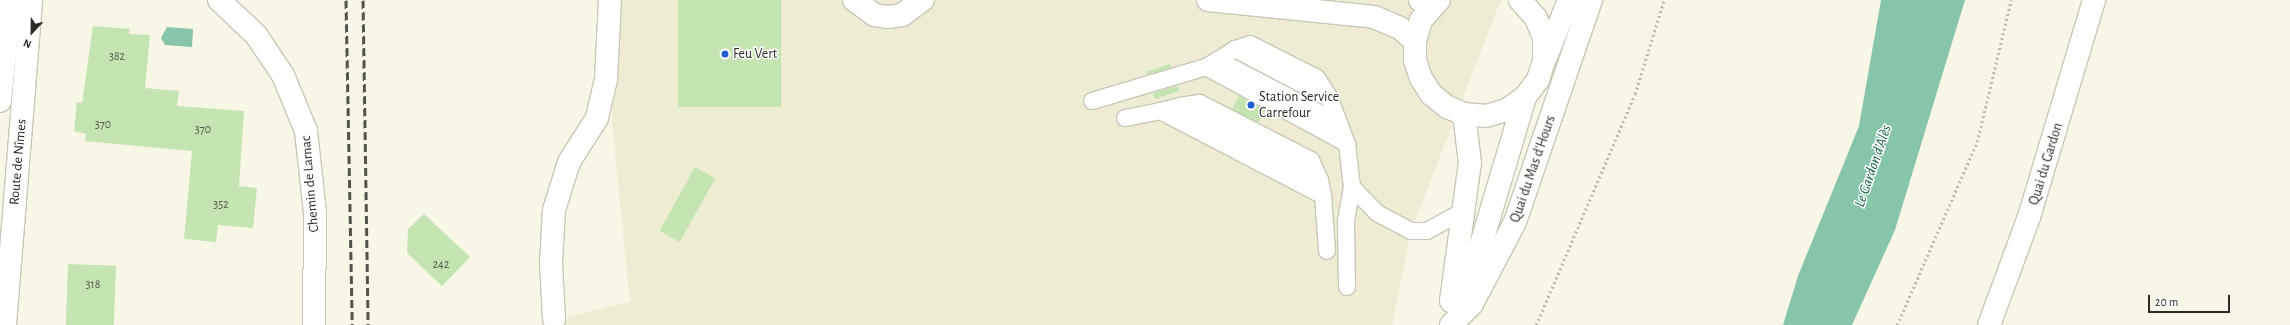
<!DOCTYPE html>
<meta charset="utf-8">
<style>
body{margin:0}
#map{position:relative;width:2290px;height:325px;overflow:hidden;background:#f8f7e6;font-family:"Alegreya Sans",sans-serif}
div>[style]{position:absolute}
.built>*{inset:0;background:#eeecd3}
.water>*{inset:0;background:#86c5aa}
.building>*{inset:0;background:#c4e4b1;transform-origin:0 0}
.path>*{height:2.5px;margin-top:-1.25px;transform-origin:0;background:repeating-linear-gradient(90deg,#bab9ab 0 2px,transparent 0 5px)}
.roads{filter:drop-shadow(1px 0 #c9c7b7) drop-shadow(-1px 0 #c9c7b7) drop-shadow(0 1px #c9c7b7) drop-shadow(0 -1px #c9c7b7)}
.service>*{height:16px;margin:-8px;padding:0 8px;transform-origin:8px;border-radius:8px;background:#fff}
.minor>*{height:22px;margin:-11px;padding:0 11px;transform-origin:11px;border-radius:11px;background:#fff}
.tertiary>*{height:22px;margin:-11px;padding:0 11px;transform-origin:11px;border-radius:11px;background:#fff}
.secondary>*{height:22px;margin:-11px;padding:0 11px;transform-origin:11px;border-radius:11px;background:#fff}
.rail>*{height:3px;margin-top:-1.5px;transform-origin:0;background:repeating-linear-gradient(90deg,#54534b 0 8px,transparent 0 12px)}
.dots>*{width:11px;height:11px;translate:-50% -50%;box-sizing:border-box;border:2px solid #fff;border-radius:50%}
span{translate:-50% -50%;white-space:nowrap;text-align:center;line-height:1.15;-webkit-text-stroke:3px #fff;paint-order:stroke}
.number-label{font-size:12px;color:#515847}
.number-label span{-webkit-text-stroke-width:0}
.poi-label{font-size:14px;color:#2b2a24}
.left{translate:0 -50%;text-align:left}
.street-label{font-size:14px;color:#2b2a24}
.water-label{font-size:15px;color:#136248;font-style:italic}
.north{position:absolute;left:12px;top:12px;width:40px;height:40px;-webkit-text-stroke:3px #fff;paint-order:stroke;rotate:202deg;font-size:11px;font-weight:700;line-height:16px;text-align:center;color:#2b2a24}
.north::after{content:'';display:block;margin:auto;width:14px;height:18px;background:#2b2a24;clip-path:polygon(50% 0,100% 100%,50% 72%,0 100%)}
.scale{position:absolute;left:2148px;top:295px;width:82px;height:18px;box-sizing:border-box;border:2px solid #2b2a24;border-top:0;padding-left:5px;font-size:12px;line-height:14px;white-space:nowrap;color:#2b2a24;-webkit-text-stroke:3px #fff;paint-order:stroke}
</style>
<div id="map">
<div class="built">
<div style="clip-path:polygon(617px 0,1501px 0,1411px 231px,1392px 325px,562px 325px,570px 316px,630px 302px,612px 122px)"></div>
</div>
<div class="water">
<div style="clip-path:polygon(1881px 0,1965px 0,1895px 230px,1852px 325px,1783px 325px,1798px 276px,1859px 126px)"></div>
<div style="clip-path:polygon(167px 27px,193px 29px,192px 47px,165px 45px,161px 38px)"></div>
</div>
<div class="building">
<div style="left:678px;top:0;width:103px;height:107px"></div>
<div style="clip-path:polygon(93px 26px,130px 29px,129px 34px,150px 35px,145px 88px,179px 91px,177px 106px,244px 111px,239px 186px,257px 188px,253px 228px,218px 225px,216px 242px,184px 239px,192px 151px,85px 141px,86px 134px,74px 131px,77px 102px,82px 103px)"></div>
<div style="clip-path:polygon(1170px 64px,1171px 68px,1147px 75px,1146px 72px)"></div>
<div style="clip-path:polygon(1177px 86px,1179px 91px,1155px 99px,1153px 93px)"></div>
<div style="left:1239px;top:96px;width:30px;height:15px;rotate:28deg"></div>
<div style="left:695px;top:167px;width:23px;height:73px;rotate:29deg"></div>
<div style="clip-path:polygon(424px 214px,470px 257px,442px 286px,407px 253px,408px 229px)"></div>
<div style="left:68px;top:264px;width:48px;height:61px;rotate:2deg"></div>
</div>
<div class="path">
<div style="left:1536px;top:325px;width:251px;rotate:-66.8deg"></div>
<div style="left:1635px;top:94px;width:98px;rotate:-72.9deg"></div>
<div style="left:1897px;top:325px;width:200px;rotate:-66.4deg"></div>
<div style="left:1977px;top:142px;width:146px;rotate:-76.5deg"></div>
</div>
<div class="roads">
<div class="service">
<div style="left:1235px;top:49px;width:16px;rotate:-18deg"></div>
<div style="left:1250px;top:44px;width:75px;rotate:26.9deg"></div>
<div style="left:1317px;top:78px;width:24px;rotate:57deg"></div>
<div style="left:1218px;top:60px;width:20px;rotate:-33deg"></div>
<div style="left:1235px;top:49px;width:107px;rotate:27.8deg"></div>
<div style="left:1330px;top:99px;width:26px;rotate:69deg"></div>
<div style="left:1206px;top:67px;width:14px;rotate:-30deg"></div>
<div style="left:1218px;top:60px;width:136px;rotate:27.5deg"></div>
<div style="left:1339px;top:123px;width:22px;rotate:69deg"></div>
<div style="left:1092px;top:101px;width:119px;rotate:-16.6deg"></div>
<div style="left:1206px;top:67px;width:161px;rotate:28.6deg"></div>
<div style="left:1347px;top:144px;width:43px;rotate:83.4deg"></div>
<div style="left:1352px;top:187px;width:36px;rotate:100deg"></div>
<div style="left:1346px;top:222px;width:65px;rotate:89.1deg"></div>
<div style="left:1180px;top:106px;width:20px;rotate:-9deg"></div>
<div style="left:1200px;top:103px;width:125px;rotate:27.2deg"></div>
<div style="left:1311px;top:160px;width:22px;rotate:66deg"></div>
<div style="left:1160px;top:111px;width:21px;rotate:-14deg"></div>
<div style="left:1180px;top:106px;width:158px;rotate:27.9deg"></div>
<div style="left:1320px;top:180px;width:16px;rotate:79deg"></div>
<div style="left:1125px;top:118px;width:36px;rotate:-11deg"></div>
<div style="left:1160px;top:111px;width:184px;rotate:27.5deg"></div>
<div style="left:1323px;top:196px;width:55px;rotate:85.8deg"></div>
<div style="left:1352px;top:187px;width:36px;rotate:46deg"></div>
<div style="left:1377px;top:213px;width:38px;rotate:28deg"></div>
<div style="left:1411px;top:231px;width:16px"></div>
<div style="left:1427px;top:231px;width:43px;rotate:-28.9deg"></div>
</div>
<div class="minor">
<div style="left:219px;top:0;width:51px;rotate:43.4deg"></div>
<div style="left:256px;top:35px;width:48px;rotate:56deg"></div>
<div style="left:283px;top:75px;width:61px;rotate:67.7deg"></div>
<div style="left:306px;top:131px;width:82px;rotate:83.7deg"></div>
<div style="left:315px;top:213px;width:112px;rotate:90.5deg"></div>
<div style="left:854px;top:0;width:26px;rotate:36deg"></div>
<div style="left:875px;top:15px;width:13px;rotate:9deg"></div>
<div style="left:888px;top:17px;width:14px;rotate:-8deg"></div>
<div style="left:902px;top:15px;width:26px;rotate:-36deg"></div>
<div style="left:1208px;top:0;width:167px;rotate:5.8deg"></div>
<div style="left:1374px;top:17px;width:28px;rotate:23deg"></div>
<div style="left:1400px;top:28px;width:20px;rotate:41deg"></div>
<div style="left:1420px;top:0;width:14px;rotate:12deg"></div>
<div style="left:554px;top:319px;width:56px;rotate:-93.1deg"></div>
<div style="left:551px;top:263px;width:53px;rotate:-86.8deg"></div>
<div style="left:554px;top:210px;width:50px;rotate:-72.6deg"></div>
<div style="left:569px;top:162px;width:52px;rotate:-57.5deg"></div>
<div style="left:597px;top:118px;width:40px;rotate:-77deg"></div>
<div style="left:606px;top:79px;width:79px;rotate:-87.1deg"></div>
</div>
<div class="tertiary">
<div style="left:1439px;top:0;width:27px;rotate:132deg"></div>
<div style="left:1421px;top:20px;width:22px;rotate:106deg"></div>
<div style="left:1415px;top:41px;width:19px;rotate:90deg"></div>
<div style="left:1415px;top:60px;width:19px;rotate:72deg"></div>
<div style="left:1421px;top:78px;width:19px;rotate:58deg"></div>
<div style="left:1431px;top:94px;width:21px;rotate:39deg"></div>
<div style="left:1447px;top:107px;width:18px;rotate:22deg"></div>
<div style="left:1464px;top:114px;width:22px;rotate:5deg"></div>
<div style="left:1486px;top:116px;width:22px;rotate:-16deg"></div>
<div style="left:1507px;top:110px;width:22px;rotate:-36deg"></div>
<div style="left:1525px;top:97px;width:21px;rotate:-53deg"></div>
<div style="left:1538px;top:80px;width:21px;rotate:-73deg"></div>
<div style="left:1544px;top:60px;width:22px;rotate:-90deg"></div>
<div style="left:1544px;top:38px;width:22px;rotate:-112deg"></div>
<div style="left:1536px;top:18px;width:24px;rotate:-132deg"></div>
<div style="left:1546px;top:57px;width:61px;rotate:-68deg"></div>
<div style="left:1451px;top:301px;width:139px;rotate:-82.2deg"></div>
<div style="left:1470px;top:163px;width:49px;rotate:-97deg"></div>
<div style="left:1458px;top:304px;width:50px;rotate:-67.6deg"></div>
<div style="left:1477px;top:258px;width:168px;rotate:-73.4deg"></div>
<div style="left:1451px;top:325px;width:30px;rotate:-45deg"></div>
<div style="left:1472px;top:304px;width:93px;rotate:-62.3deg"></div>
<div style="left:1515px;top:222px;width:235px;rotate:-71.1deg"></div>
</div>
<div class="secondary">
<div style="left:0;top:101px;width:101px;rotate:-84.3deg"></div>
<div style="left:5px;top:325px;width:326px;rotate:-85.4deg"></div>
<div style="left:1989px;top:325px;width:115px;rotate:-69.7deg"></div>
<div style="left:2029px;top:217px;width:227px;rotate:-73.3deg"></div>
</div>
</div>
<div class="rail">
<div style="left:346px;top:0;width:325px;rotate:88.9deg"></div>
<div style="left:363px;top:0;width:325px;rotate:89.1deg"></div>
</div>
<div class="dots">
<div style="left:725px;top:54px;background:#225fcc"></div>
<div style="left:1251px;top:105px;background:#225fcc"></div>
</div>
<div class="number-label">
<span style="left:117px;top:57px">382</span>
<span style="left:103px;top:125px">370</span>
<span style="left:203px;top:130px">370</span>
<span style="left:221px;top:205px">352</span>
<span style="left:441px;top:265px">242</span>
<span style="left:93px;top:285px">318</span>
</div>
<div class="poi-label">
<span class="left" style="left:733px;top:54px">Feu Vert</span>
<span class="left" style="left:1259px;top:105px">Station Service<br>Carrefour</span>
</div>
<div class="street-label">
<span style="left:18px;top:162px;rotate:-85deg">Route de Nîmes</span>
<span style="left:2046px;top:164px;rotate:-73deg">Quai du Gardon</span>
<span style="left:1533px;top:169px;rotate:-71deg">Quai du Mas d'Hours</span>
<span style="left:310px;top:184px;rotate:-95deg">Chemin de Larnac</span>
</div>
<div class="water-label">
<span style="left:1873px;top:166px;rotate:-71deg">Le Gardon d'Alès</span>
</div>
<div class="north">N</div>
<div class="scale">20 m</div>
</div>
